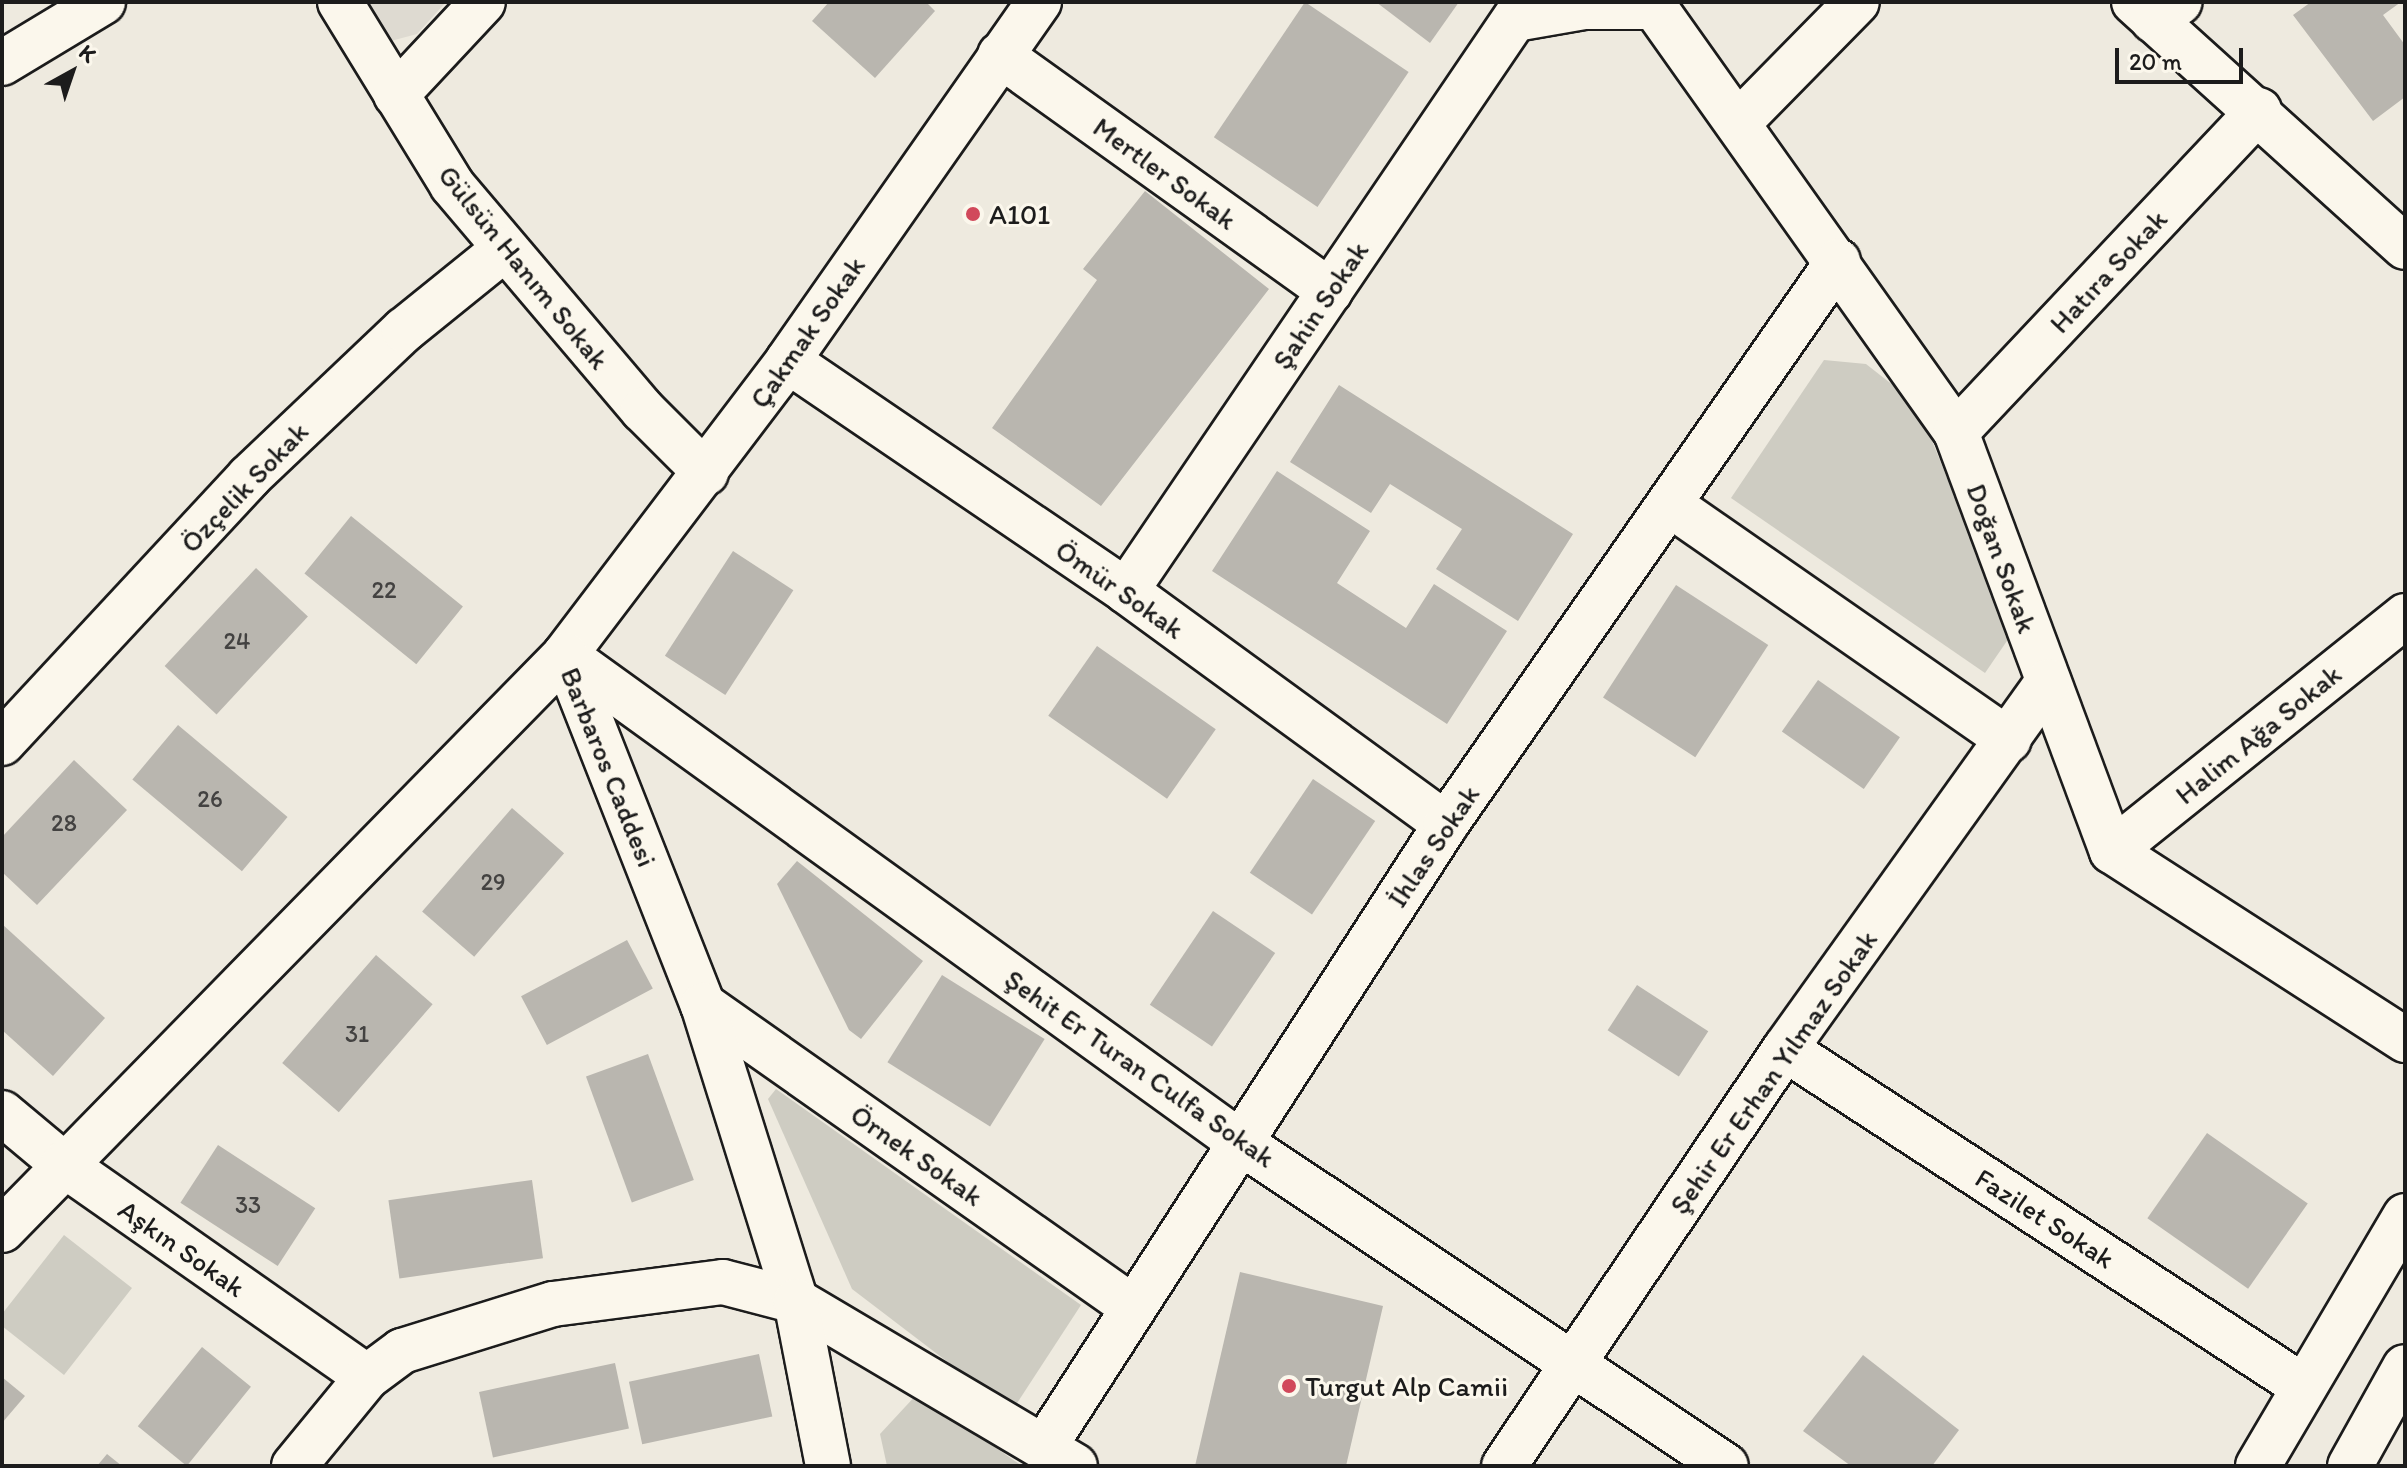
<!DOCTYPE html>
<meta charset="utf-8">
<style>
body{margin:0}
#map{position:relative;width:2407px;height:1468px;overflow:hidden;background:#eeeadf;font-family:Itim,sans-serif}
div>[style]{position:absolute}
.built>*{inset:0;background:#dedad1}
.green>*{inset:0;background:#ceccc2}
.building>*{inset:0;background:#b9b6af;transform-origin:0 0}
.roads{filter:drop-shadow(2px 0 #1c1c1c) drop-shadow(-2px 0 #1c1c1c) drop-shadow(0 2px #1c1c1c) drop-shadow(0 -2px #1c1c1c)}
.minor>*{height:44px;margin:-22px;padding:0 22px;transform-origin:22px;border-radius:22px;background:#fbf7ec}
.major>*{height:44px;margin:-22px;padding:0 22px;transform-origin:22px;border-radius:22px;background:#fbf7ec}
.dots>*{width:22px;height:22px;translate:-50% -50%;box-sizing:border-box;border:4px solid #fbf7ec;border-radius:50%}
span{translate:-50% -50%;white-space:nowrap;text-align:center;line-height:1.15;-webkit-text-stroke:6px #fbf7ec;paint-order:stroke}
.number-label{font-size:24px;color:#434241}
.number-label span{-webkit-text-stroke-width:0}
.street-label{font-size:28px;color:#1c1c1c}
.poi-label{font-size:28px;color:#1c1c1c}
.left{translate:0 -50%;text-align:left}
.frame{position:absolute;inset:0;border:4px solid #1c1c1c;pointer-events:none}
.north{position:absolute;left:32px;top:32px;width:80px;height:80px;-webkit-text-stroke:6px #fbf7ec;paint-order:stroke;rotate:40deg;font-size:22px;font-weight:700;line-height:32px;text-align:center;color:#1c1c1c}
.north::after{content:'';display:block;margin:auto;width:28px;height:36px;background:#1c1c1c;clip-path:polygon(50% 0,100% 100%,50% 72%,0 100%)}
.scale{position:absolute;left:2115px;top:48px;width:128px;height:36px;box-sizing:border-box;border:4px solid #1c1c1c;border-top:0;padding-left:10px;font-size:24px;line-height:28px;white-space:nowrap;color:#1c1c1c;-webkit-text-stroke:6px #fbf7ec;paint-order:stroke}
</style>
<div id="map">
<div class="built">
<div style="clip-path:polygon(363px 2px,446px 2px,417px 34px,387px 42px)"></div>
</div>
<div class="green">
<div style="clip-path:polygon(1824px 360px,1866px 364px,1917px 404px,2011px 635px,1985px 673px,1731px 498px)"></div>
<div style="clip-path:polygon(776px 1089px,1081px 1305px,1012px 1411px,852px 1289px,768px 1099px)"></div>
<div style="clip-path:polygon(64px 1235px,132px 1288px,64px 1375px,2px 1326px,2px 1314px)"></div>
<div style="clip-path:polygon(918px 1393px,1022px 1466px,887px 1466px,880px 1434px)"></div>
</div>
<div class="building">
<div style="clip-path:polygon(829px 2px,926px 2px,935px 11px,875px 78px,812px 21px)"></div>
<div style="left:1305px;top:2px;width:125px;height:163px;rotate:34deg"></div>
<div style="clip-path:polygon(1376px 2px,1459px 2px,1430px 43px)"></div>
<div style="clip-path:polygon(2311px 2px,2401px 2px,2383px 15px,2405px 45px,2405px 97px,2373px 121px,2293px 15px)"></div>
<div style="clip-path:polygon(1145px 191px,1269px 289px,1101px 506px,992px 428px,1097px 280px,1083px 269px)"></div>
<div style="clip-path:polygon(1339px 385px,1573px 534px,1518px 621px,1436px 569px,1462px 529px,1390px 484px,1371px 513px,1290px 462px)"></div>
<div style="clip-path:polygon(1277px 471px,1370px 531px,1337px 583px,1406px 628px,1434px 584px,1507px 631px,1447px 724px,1212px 571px)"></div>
<div style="left:351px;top:516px;width:144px;height:74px;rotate:39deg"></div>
<div style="left:733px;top:551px;width:72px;height:125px;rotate:33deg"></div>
<div style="left:256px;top:568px;width:71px;height:134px;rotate:43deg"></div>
<div style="left:1676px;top:585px;width:110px;height:134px;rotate:33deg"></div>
<div style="left:1097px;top:646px;width:145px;height:85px;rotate:35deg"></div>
<div style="left:1818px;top:680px;width:100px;height:63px;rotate:35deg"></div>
<div style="left:178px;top:725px;width:143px;height:71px;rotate:40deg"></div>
<div style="clip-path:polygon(74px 760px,127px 810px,37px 905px,2px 872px,2px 837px)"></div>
<div style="left:1313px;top:779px;width:75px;height:113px;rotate:34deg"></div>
<div style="left:512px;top:808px;width:69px;height:137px;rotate:41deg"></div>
<div style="clip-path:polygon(797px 861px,923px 961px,861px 1039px,849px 1030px,777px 884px)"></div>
<div style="left:1213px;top:911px;width:75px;height:113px;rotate:34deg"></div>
<div style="clip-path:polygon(2px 924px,105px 1018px,53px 1076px,2px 1030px)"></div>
<div style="left:627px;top:940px;width:55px;height:120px;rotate:62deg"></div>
<div style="left:376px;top:955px;width:75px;height:143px;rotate:41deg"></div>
<div style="left:942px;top:975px;width:121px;height:103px;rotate:32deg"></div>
<div style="left:1637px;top:985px;width:85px;height:54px;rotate:33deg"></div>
<div style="left:648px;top:1054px;width:134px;height:66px;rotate:70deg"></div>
<div style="left:2207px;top:1133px;width:123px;height:104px;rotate:35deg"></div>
<div style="left:218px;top:1145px;width:116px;height:69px;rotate:33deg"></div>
<div style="left:532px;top:1180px;width:79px;height:145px;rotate:82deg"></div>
<div style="clip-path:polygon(1240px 1272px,1383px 1306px,1346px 1466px,1195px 1466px)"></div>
<div style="left:202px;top:1347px;width:63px;height:102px;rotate:39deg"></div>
<div style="left:759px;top:1354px;width:64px;height:133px;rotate:78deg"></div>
<div style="clip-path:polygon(1863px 1355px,1959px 1430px,1932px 1466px,1851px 1466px,1803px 1431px)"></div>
<div style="left:615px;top:1363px;width:67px;height:139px;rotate:78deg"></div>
<div style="clip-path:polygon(2px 1377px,25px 1396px,2px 1423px)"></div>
<div style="clip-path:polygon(107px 1454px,122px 1466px,97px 1466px)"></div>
</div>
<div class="roads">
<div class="minor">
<div style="left:340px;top:2px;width:215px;rotate:58.5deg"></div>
<div style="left:452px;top:185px;width:295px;rotate:49.7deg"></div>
<div style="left:643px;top:410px;width:89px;rotate:45deg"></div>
<div style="left:1039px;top:2px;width:438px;rotate:125deg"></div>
<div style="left:788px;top:361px;width:369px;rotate:127.2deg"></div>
<div style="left:565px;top:655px;width:830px;rotate:35.83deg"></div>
<div style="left:1238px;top:1141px;width:586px;rotate:33.66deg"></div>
<div style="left:1651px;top:2px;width:527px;rotate:54.65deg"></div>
<div style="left:1956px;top:432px;width:447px;rotate:69.6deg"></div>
<div style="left:2112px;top:851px;width:349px;rotate:32.8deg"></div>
<div style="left:1515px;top:19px;width:70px;rotate:-9.9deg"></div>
<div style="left:1584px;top:7px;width:71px"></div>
<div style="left:2153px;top:20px;width:32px;rotate:-34deg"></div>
<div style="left:1000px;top:55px;width:406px;rotate:35.6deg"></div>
<div style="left:2px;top:63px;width:118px;rotate:-31.1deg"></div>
<div style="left:396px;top:95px;width:127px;rotate:-46.9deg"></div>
<div style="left:1739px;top:122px;width:168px;rotate:-45.5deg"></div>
<div style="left:788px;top:361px;width:409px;rotate:34.2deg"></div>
<div style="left:1126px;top:591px;width:396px;rotate:36.1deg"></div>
<div style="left:1956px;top:432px;width:442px;rotate:-46.7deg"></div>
<div style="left:1672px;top:506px;width:410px;rotate:34.8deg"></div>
<div style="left:1126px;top:591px;width:712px;rotate:-55.82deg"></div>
<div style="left:2px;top:743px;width:363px;rotate:-47.1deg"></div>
<div style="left:249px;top:477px;width:214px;rotate:-43.5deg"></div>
<div style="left:404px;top:330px;width:127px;rotate:-38.9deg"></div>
<div style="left:2112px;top:851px;width:376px;rotate:-38.7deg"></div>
<div style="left:703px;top:1005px;width:523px;rotate:35.12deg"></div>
<div style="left:1785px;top:1049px;width:619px;rotate:33.07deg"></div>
<div style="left:2px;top:1113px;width:80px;rotate:39.9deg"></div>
<div style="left:63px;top:1164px;width:371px;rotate:35deg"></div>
<div style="left:1046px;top:1444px;width:738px;rotate:-57.17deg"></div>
<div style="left:1446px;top:824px;width:686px;rotate:-55.15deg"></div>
<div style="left:294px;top:1466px;width:115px;rotate:-50.6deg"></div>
<div style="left:367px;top:1377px;width:44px;rotate:-36.6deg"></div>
<div style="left:402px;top:1351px;width:158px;rotate:-17.3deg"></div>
<div style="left:553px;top:1304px;width:171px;rotate:-7.4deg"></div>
<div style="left:723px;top:1282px;width:75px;rotate:14.6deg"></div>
<div style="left:796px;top:1301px;width:324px;rotate:30.6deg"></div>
<div style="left:1504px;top:1466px;width:503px;rotate:-56.03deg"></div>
<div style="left:1785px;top:1049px;width:452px;rotate:-54.4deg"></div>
</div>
<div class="major">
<div style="left:2134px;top:2px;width:365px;rotate:42.1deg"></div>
<div style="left:2px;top:1230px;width:805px;rotate:-45.6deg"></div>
<div style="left:565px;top:655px;width:376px;rotate:68.5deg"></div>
<div style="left:703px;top:1005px;width:310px;rotate:72.6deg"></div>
<div style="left:796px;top:1301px;width:168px;rotate:79deg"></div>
<div style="left:2258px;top:1466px;width:290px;rotate:-59.5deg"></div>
<div style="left:2350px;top:1466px;width:113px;rotate:-60.9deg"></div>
</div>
</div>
<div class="dots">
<div style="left:973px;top:214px;background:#d1495b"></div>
<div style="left:1289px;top:1386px;background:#d1495b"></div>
</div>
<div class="number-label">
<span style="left:384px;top:590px">22</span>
<span style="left:237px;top:641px">24</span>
<span style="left:210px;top:799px">26</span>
<span style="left:64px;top:823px">28</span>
<span style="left:493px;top:882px">29</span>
<span style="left:357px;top:1034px">31</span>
<span style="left:248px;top:1205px">33</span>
</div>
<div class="street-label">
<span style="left:1165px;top:173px;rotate:36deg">Mertler Sokak</span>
<span style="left:524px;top:267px;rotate:51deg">Gülsün Hanım Sokak</span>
<span style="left:2108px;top:271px;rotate:-47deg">Hatıra Sokak</span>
<span style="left:1320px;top:305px;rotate:-56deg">Şahin Sokak</span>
<span style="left:807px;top:332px;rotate:-55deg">Çakmak Sokak</span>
<span style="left:244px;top:487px;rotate:-46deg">Özçelik Sokak</span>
<span style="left:2002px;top:558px;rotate:70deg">Doğan Sokak</span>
<span style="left:1120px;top:589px;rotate:35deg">Ömür Sokak</span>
<span style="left:2258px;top:734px;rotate:-39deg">Halim Ağa Sokak</span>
<span style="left:609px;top:767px;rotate:68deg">Barbaros Caddesi</span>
<span style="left:1433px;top:846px;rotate:-56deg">İhlas Sokak</span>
<span style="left:1140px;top:1068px;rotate:35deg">Şehit Er Turan Culfa Sokak</span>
<span style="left:1773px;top:1072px;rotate:-55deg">Şehir Er Erhan Yılmaz Sokak</span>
<span style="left:917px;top:1155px;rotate:35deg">Örnek Sokak</span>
<span style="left:2045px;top:1218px;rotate:33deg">Fazilet Sokak</span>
<span style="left:182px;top:1248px;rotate:35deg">Aşkın Sokak</span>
</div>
<div class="poi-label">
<span class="left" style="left:989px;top:214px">A101</span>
<span class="left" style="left:1305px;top:1386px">Turgut Alp Camii</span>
</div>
<div class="frame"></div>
<div class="north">K</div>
<div class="scale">20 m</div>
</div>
